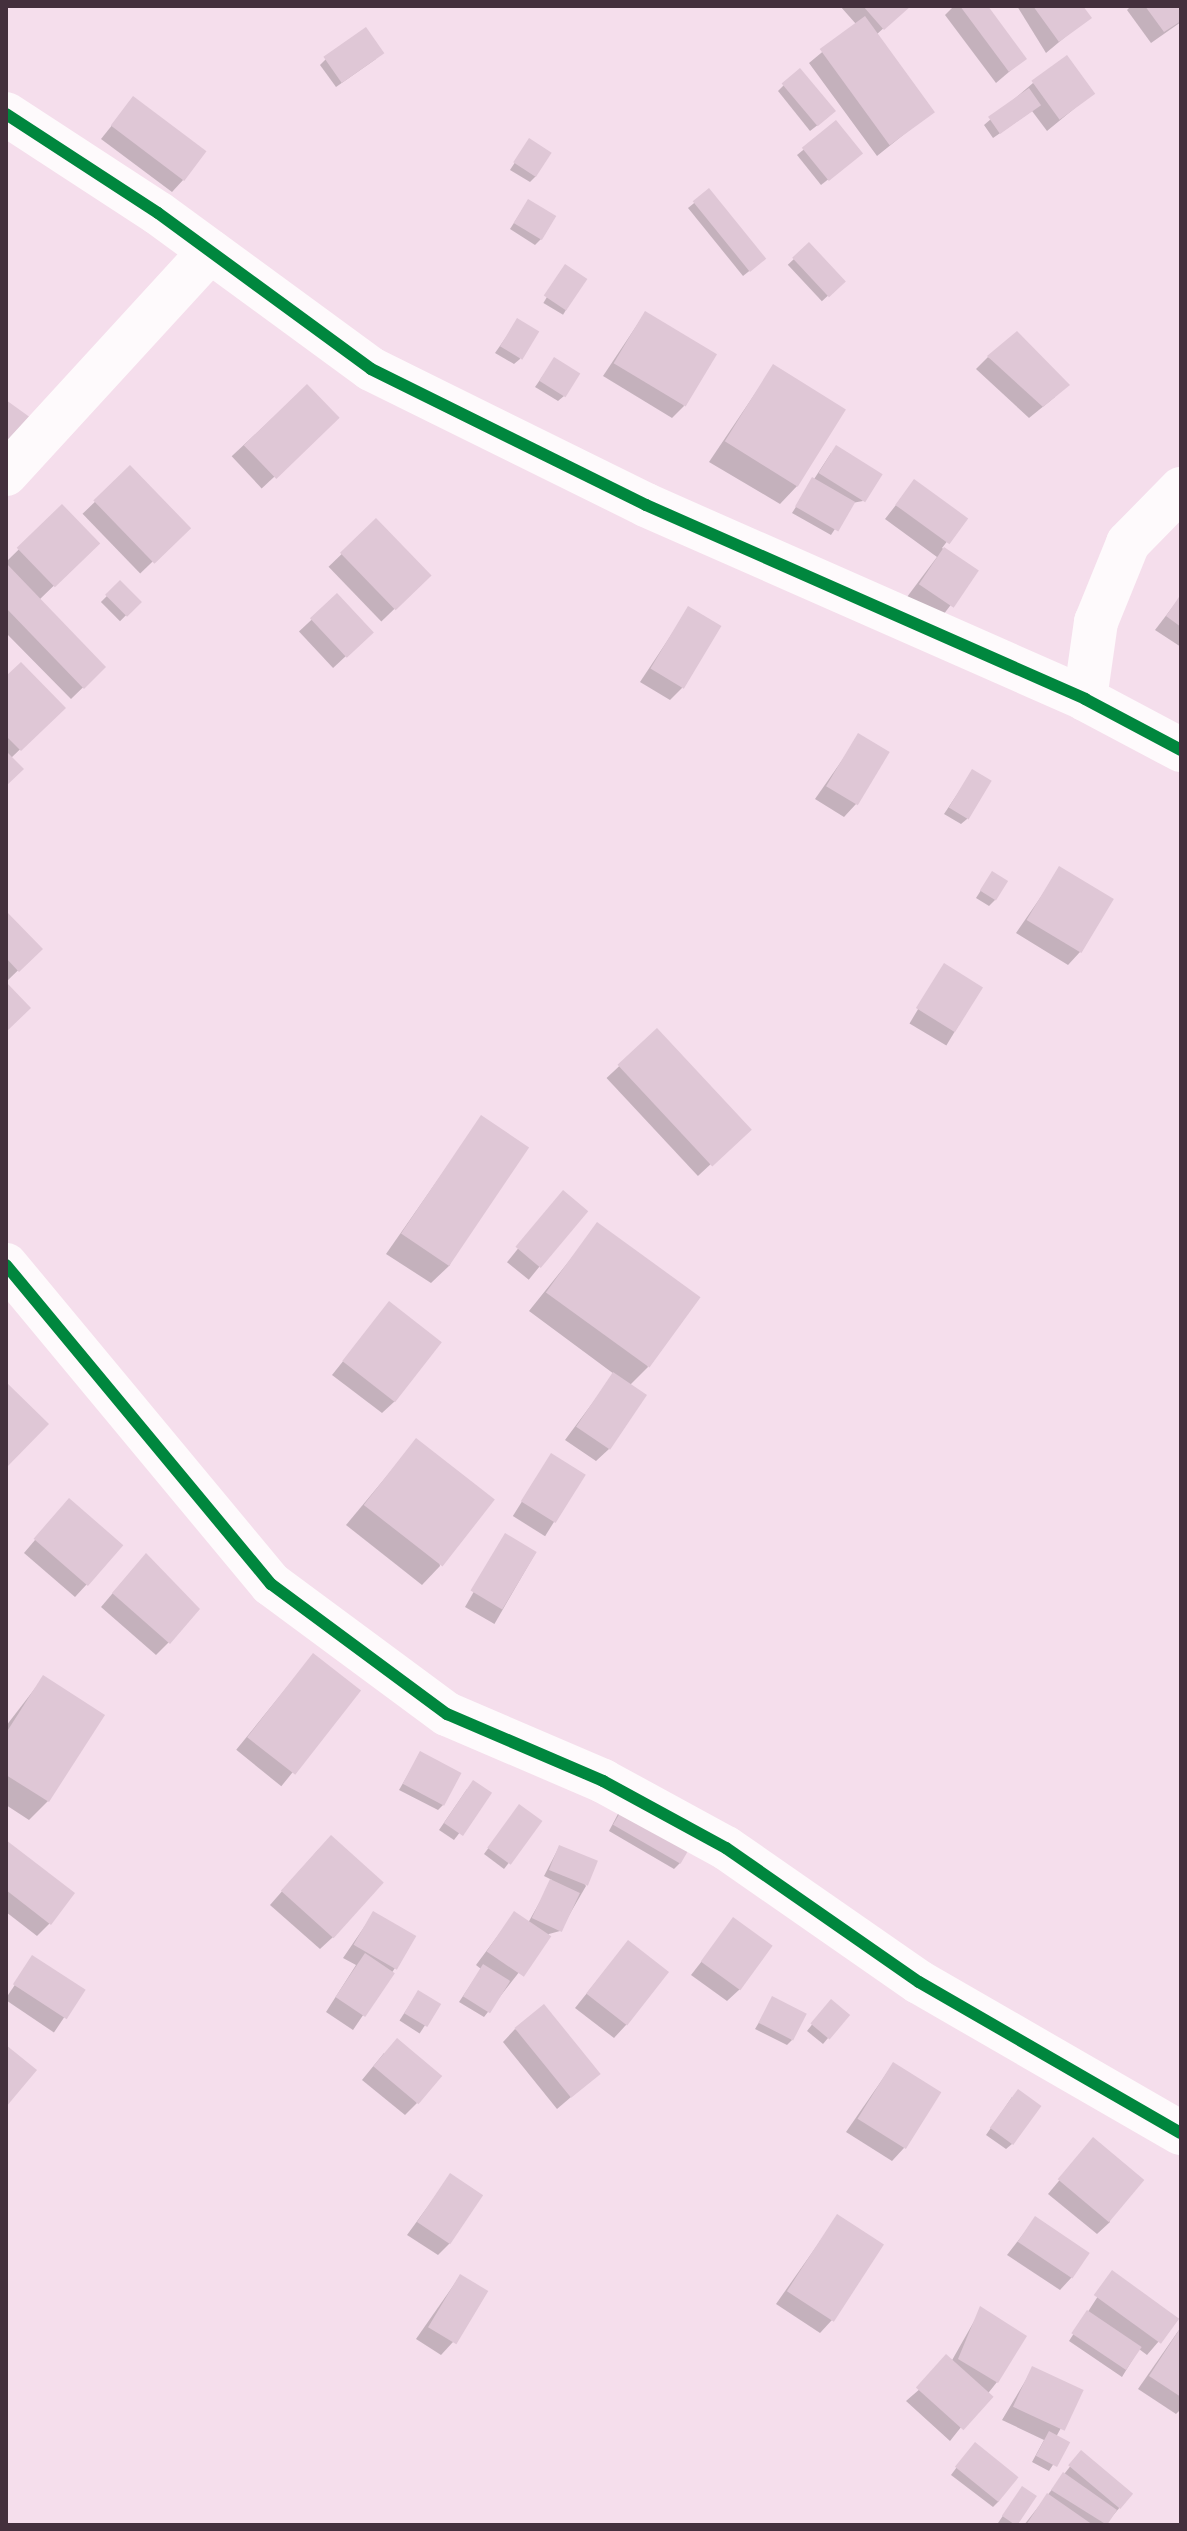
<!DOCTYPE html>
<style>
body{margin:0}
#map{position:relative;width:1187px;height:2531px;overflow:hidden;background:#f5deec;font-family:"DejaVu Sans",sans-serif}
div>[style]{position:absolute}
.shadow>*{inset:0;background:#0003;transform-origin:0 0}
.building>*{inset:0;background:#dfc7d6;transform-origin:0 0}
.street>*{height:44px;margin:-22px;padding:0 22px;transform-origin:22px;border-radius:22px;background:#fefafc}
.cycleway>*{height:12px;margin:-6px;padding:0 6px;transform-origin:6px;border-radius:6px;background:#00873e}
span{translate:-50% -50%;white-space:nowrap;text-align:center;line-height:1.15;-webkit-text-stroke:7px #ffd4ee;paint-order:stroke}
.frame{position:absolute;inset:0;border:8px solid #44303d;pointer-events:none}
</style>
<div id="map">
<div class="shadow">
<div style="clip-path:polygon(840px 6px,908px 6px,876px 35px,933px 111px,877px 156px,809px 63px,856px 24px)"></div>
<div style="clip-path:polygon(954px 6px,985px 6px,1024px 59px,996px 83px,945px 15px)"></div>
<div style="clip-path:polygon(1017px 6px,1081px 6px,1089px 17px,1046px 53px)"></div>
<div style="clip-path:polygon(1131px 6px,1181px 6px,1181px 22px,1151px 43px,1127px 10px)"></div>
<div style="clip-path:polygon(326px 59px,376px 59px,336px 87px,320px 65px)"></div>
<div style="clip-path:polygon(1033px 83px,1092px 94px,1047px 131px,1032px 111px,993px 138px,984px 125px)"></div>
<div style="clip-path:polygon(784px 85px,828px 117px,810px 131px,778px 91px)"></div>
<div style="clip-path:polygon(133px 99px,184px 179px,172px 192px,101px 139px)"></div>
<div style="clip-path:polygon(836px 123px,854px 159px,821px 185px,797px 155px)"></div>
<div style="clip-path:polygon(529px 141px,536px 176px,530px 182px,510px 170px)"></div>
<div style="clip-path:polygon(709px 191px,758px 264px,743px 276px,688px 208px)"></div>
<div style="clip-path:polygon(528px 201px,541px 239px,535px 245px,510px 229px)"></div>
<div style="left:809px;top:245px;width:50px;height:29px;rotate:47deg"></div>
<div style="left:565px;top:267px;width:23px;height:42px;rotate:31deg"></div>
<div style="clip-path:polygon(645px 313px,684px 406px,672px 418px,603px 376px)"></div>
<div style="clip-path:polygon(518px 320px,520px 359px,514px 364px,495px 353px)"></div>
<div style="clip-path:polygon(988px 357px,1055px 397px,1029px 418px,976px 369px)"></div>
<div style="clip-path:polygon(554px 360px,564px 396px,558px 401px,535px 387px)"></div>
<div style="clip-path:polygon(773px 367px,798px 485px,780px 504px,709px 462px)"></div>
<div style="left:307px;top:386px;width:44px;height:103px;rotate:47deg"></div>
<div style="clip-path:polygon(831px 453px,863px 501px,852px 503px,831px 535px,792px 513px)"></div>
<div style="left:130px;top:468px;width:83px;height:66px;rotate:46deg"></div>
<div style="clip-path:polygon(914px 482px,965px 518px,942px 548px,976px 572px,940px 619px,907px 597px,937px 557px,885px 519px)"></div>
<div style="clip-path:polygon(62px 507px,97px 544px,39px 600px,104px 667px,71px 699px,6px 633px,6px 562px)"></div>
<div style="left:376px;top:521px;width:76px;height:66px;rotate:46deg"></div>
<div style="left:120px;top:583px;width:27px;height:27px;rotate:45deg"></div>
<div style="left:337px;top:596px;width:50px;height:52px;rotate:47deg"></div>
<div style="clip-path:polygon(1181px 596px,1181px 647px,1155px 630px)"></div>
<div style="clip-path:polygon(689px 608px,682px 688px,670px 700px,640px 682px)"></div>
<div style="clip-path:polygon(6px 679px,63px 708px,11px 758px,6px 784px)"></div>
<div style="clip-path:polygon(859px 736px,856px 804px,844px 817px,815px 799px)"></div>
<div style="clip-path:polygon(972px 772px,967px 819px,961px 824px,944px 814px)"></div>
<div style="clip-path:polygon(1060px 869px,1080px 952px,1068px 965px,1016px 933px)"></div>
<div style="clip-path:polygon(992px 873px,995px 900px,989px 906px,976px 898px)"></div>
<div style="clip-path:polygon(6px 914px,40px 949px,6px 982px)"></div>
<div style="left:944px;top:966px;width:43px;height:67px;rotate:31deg"></div>
<div style="left:657px;top:1031px;width:134px;height:69px;rotate:47deg"></div>
<div style="clip-path:polygon(481px 1118px,450px 1265px,431px 1283px,386px 1254px)"></div>
<div style="left:563px;top:1193px;width:28px;height:89px;rotate:39deg"></div>
<div style="clip-path:polygon(598px 1225px,648px 1367px,630px 1385px,609px 1449px,596px 1461px,565px 1440px,614px 1374px,529px 1311px)"></div>
<div style="clip-path:polygon(389px 1304px,395px 1401px,382px 1413px,332px 1375px)"></div>
<div style="clip-path:polygon(416px 1441px,440px 1566px,422px 1585px,346px 1525px)"></div>
<div style="left:551px;top:1455px;width:38px;height:72px;rotate:32deg"></div>
<div style="clip-path:polygon(57px 1514px,87px 1584px,75px 1597px,24px 1553px)"></div>
<div style="left:506px;top:1536px;width:34px;height:82px;rotate:30deg"></div>
<div style="clip-path:polygon(134px 1568px,169px 1642px,156px 1655px,101px 1607px)"></div>
<div style="left:313px;top:1655px;width:58px;height:122px;rotate:39deg"></div>
<div style="clip-path:polygon(43px 1678px,48px 1801px,29px 1820px,6px 1805px,6px 1726px)"></div>
<div style="clip-path:polygon(420px 1754px,444px 1804px,438px 1810px,399px 1790px)"></div>
<div style="clip-path:polygon(467px 1789px,489px 1794px,454px 1840px,439px 1830px)"></div>
<div style="clip-path:polygon(619px 1812px,680px 1863px,674px 1869px,609px 1831px)"></div>
<div style="clip-path:polygon(514px 1813px,540px 1822px,504px 1869px,484px 1854px)"></div>
<div style="clip-path:polygon(6px 1843px,50px 1923px,37px 1936px,6px 1912px)"></div>
<div style="clip-path:polygon(559px 1847px,586px 1886px,560px 1931px,549px 1934px,484px 2017px,459px 2002px,481px 1969px,476px 1965px,514px 1914px,528px 1923px,552px 1880px,544px 1876px)"></div>
<div style="clip-path:polygon(318px 1850px,333px 1937px,320px 1949px,270px 1905px)"></div>
<div style="clip-path:polygon(373px 1914px,395px 1968px,353px 2030px,326px 2012px,356px 1965px,343px 1958px)"></div>
<div style="clip-path:polygon(734px 1920px,740px 1989px,727px 2001px,691px 1975px)"></div>
<div style="clip-path:polygon(628px 1942px,626px 2025px,614px 2038px,575px 2008px)"></div>
<div style="left:33px;top:1958px;width:59px;height:50px;rotate:34deg"></div>
<div style="left:418px;top:1992px;width:24px;height:34px;rotate:33deg"></div>
<div style="clip-path:polygon(773px 1999px,792px 2040px,787px 2045px,755px 2029px)"></div>
<div style="clip-path:polygon(825px 2008px,828px 2038px,823px 2044px,807px 2031px)"></div>
<div style="clip-path:polygon(515px 2029px,598px 2074px,557px 2109px,503px 2042px)"></div>
<div style="clip-path:polygon(384px 2053px,417px 2103px,405px 2115px,362px 2080px)"></div>
<div style="clip-path:polygon(893px 2064px,904px 2148px,892px 2161px,846px 2132px)"></div>
<div style="clip-path:polygon(1012px 2097px,1012px 2144px,1006px 2149px,986px 2135px)"></div>
<div style="clip-path:polygon(1093px 2140px,1110px 2222px,1097px 2234px,1048px 2194px)"></div>
<div style="clip-path:polygon(450px 2176px,451px 2242px,438px 2255px,407px 2235px)"></div>
<div style="clip-path:polygon(837px 2217px,832px 2320px,820px 2333px,776px 2304px)"></div>
<div style="clip-path:polygon(1035px 2219px,1072px 2277px,1060px 2290px,1007px 2255px)"></div>
<div style="clip-path:polygon(1113px 2273px,1177px 2320px,1147px 2355px,1139px 2349px,1122px 2377px,1069px 2341px)"></div>
<div style="clip-path:polygon(460px 2276px,453px 2342px,441px 2355px,416px 2339px)"></div>
<div style="clip-path:polygon(981px 2309px,997px 2382px,950px 2441px,906px 2401px,951px 2362px)"></div>
<div style="clip-path:polygon(1181px 2327px,1181px 2409px,1176px 2414px,1138px 2389px)"></div>
<div style="clip-path:polygon(1033px 2368px,1081px 2391px,1056px 2437px,1067px 2443px,1049px 2471px,1032px 2462px,1044px 2440px,1002px 2420px)"></div>
<div style="clip-path:polygon(969px 2451px,999px 2501px,993px 2507px,951px 2475px)"></div>
<div style="clip-path:polygon(1076px 2459px,1131px 2494px,1105px 2525px,1024px 2525px)"></div>
<div style="clip-path:polygon(1017px 2495px,1015px 2524px,1002px 2525px,998px 2523px)"></div>
</div>
<div class="building">
<div style="clip-path:polygon(863px 6px,911px 6px,884px 30px)"></div>
<div style="clip-path:polygon(960px 6px,988px 6px,1027px 59px,1009px 72px)"></div>
<div style="clip-path:polygon(1033px 6px,1083px 6px,1092px 18px,1059px 42px)"></div>
<div style="clip-path:polygon(1145px 6px,1181px 6px,1181px 21px,1164px 32px)"></div>
<div style="left:865px;top:16px;width:119px;height:56px;rotate:54deg"></div>
<div style="left:366px;top:27px;width:32px;height:52px;rotate:55deg"></div>
<div style="left:1067px;top:55px;width:48px;height:44px;rotate:54deg"></div>
<div style="left:800px;top:68px;width:56px;height:24px;rotate:50deg"></div>
<div style="left:1029px;top:88px;width:21px;height:50px;rotate:55deg"></div>
<div style="left:133px;top:96px;width:92px;height:37px;rotate:37deg"></div>
<div style="left:836px;top:120px;width:43px;height:44px;rotate:51deg"></div>
<div style="left:529px;top:138px;width:27px;height:29px;rotate:33deg"></div>
<div style="left:709px;top:188px;width:91px;height:21px;rotate:51deg"></div>
<div style="left:528px;top:199px;width:33px;height:28px;rotate:31deg"></div>
<div style="left:809px;top:242px;width:54px;height:23px;rotate:47deg"></div>
<div style="left:565px;top:264px;width:27px;height:38px;rotate:34deg"></div>
<div style="left:645px;top:311px;width:84px;height:61px;rotate:31deg"></div>
<div style="left:517px;top:318px;width:26px;height:33px;rotate:31deg"></div>
<div style="clip-path:polygon(1017px 331px,1070px 385px,1043px 407px,987px 356px)"></div>
<div style="left:554px;top:357px;width:31px;height:28px;rotate:32deg"></div>
<div style="left:773px;top:364px;width:86px;height:91px;rotate:32deg"></div>
<div style="left:307px;top:384px;width:47px;height:88px;rotate:46deg"></div>
<div style="clip-path:polygon(6px 400px,31px 418px,6px 451px)"></div>
<div style="left:836px;top:445px;width:55px;height:33px;rotate:32deg"></div>
<div style="left:130px;top:465px;width:88px;height:51px;rotate:46deg"></div>
<div style="left:812px;top:477px;width:50px;height:34px;rotate:30deg"></div>
<div style="left:914px;top:479px;width:67px;height:32px;rotate:36deg"></div>
<div style="left:62px;top:504px;width:55px;height:63px;rotate:46deg"></div>
<div style="left:376px;top:518px;width:80px;height:50px;rotate:46deg"></div>
<div style="left:944px;top:547px;width:42px;height:45px;rotate:34deg"></div>
<div style="clip-path:polygon(6px 563px,106px 667px,84px 689px,6px 608px)"></div>
<div style="left:120px;top:580px;width:31px;height:21px;rotate:45deg"></div>
<div style="left:337px;top:593px;width:54px;height:37px;rotate:47deg"></div>
<div style="clip-path:polygon(1181px 594px,1181px 627px,1166px 616px)"></div>
<div style="left:688px;top:606px;width:39px;height:73px;rotate:31deg"></div>
<div style="clip-path:polygon(21px 662px,66px 708px,21px 751px,6px 736px,6px 676px)"></div>
<div style="left:858px;top:733px;width:37px;height:62px;rotate:31deg"></div>
<div style="clip-path:polygon(6px 751px,24px 769px,6px 786px)"></div>
<div style="left:972px;top:769px;width:23px;height:45px;rotate:31deg"></div>
<div style="left:1059px;top:866px;width:64px;height:63px;rotate:31deg"></div>
<div style="left:992px;top:871px;width:19px;height:23px;rotate:32deg"></div>
<div style="clip-path:polygon(6px 911px,43px 949px,19px 972px,6px 958px)"></div>
<div style="left:944px;top:963px;width:46px;height:53px;rotate:32deg"></div>
<div style="clip-path:polygon(6px 982px,31px 1008px,6px 1032px)"></div>
<div style="left:657px;top:1028px;width:139px;height:54px;rotate:47deg"></div>
<div style="left:481px;top:1115px;width:58px;height:143px;rotate:34deg"></div>
<div style="left:563px;top:1190px;width:33px;height:74px;rotate:40deg"></div>
<div style="left:597px;top:1222px;width:128px;height:87px;rotate:36deg"></div>
<div style="left:389px;top:1301px;width:67px;height:76px;rotate:38deg"></div>
<div style="left:613px;top:1372px;width:41px;height:66px;rotate:34deg"></div>
<div style="clip-path:polygon(6px 1382px,49px 1424px,6px 1468px)"></div>
<div style="left:416px;top:1438px;width:100px;height:85px;rotate:38deg"></div>
<div style="left:551px;top:1453px;width:41px;height:57px;rotate:32deg"></div>
<div style="left:69px;top:1498px;width:72px;height:54px;rotate:41deg"></div>
<div style="left:505px;top:1533px;width:37px;height:67px;rotate:31deg"></div>
<div style="clip-path:polygon(146px 1553px,200px 1609px,170px 1644px,112px 1593px)"></div>
<div style="left:313px;top:1653px;width:61px;height:107px;rotate:38deg"></div>
<div style="clip-path:polygon(43px 1675px,105px 1715px,49px 1802px,6px 1775px,6px 1733px)"></div>
<div style="left:420px;top:1751px;width:47px;height:37px;rotate:28deg"></div>
<div style="left:473px;top:1780px;width:23px;height:52px;rotate:34deg"></div>
<div style="left:519px;top:1804px;width:29px;height:54px;rotate:36deg"></div>
<div style="left:625px;top:1804px;width:78px;height:24px;rotate:30deg"></div>
<div style="left:331px;top:1835px;width:71px;height:75px;rotate:42deg"></div>
<div style="clip-path:polygon(6px 1840px,75px 1893px,51px 1925px,6px 1890px)"></div>
<div style="left:559px;top:1845px;width:42px;height:27px;rotate:22deg"></div>
<div style="left:550px;top:1879px;width:33px;height:43px;rotate:25deg"></div>
<div style="left:373px;top:1911px;width:50px;height:39px;rotate:30deg"></div>
<div style="left:514px;top:1911px;width:45px;height:49px;rotate:34deg"></div>
<div style="left:733px;top:1917px;width:49px;height:55px;rotate:36deg"></div>
<div style="left:628px;top:1940px;width:52px;height:68px;rotate:38deg"></div>
<div style="left:365px;top:1953px;width:36px;height:53px;rotate:34deg"></div>
<div style="left:32px;top:1955px;width:64px;height:35px;rotate:33deg"></div>
<div style="left:483px;top:1964px;width:32px;height:38px;rotate:32deg"></div>
<div style="left:418px;top:1990px;width:27px;height:27px;rotate:31deg"></div>
<div style="left:772px;top:1996px;width:39px;height:30px;rotate:27deg"></div>
<div style="left:831px;top:1999px;width:25px;height:32px;rotate:40deg"></div>
<div style="left:544px;top:2004px;width:90px;height:38px;rotate:51deg"></div>
<div style="left:397px;top:2038px;width:59px;height:37px;rotate:40deg"></div>
<div style="clip-path:polygon(6px 2045px,37px 2070px,6px 2107px)"></div>
<div style="left:893px;top:2062px;width:57px;height:67px;rotate:32deg"></div>
<div style="left:1018px;top:2089px;width:29px;height:48px;rotate:36deg"></div>
<div style="left:1093px;top:2137px;width:67px;height:55px;rotate:40deg"></div>
<div style="left:450px;top:2173px;width:40px;height:59px;rotate:34deg"></div>
<div style="left:837px;top:2214px;width:56px;height:92px;rotate:33deg"></div>
<div style="left:1035px;top:2216px;width:66px;height:31px;rotate:34deg"></div>
<div style="left:1112px;top:2270px;width:83px;height:31px;rotate:36deg"></div>
<div style="left:460px;top:2274px;width:33px;height:62px;rotate:31deg"></div>
<div style="clip-path:polygon(980px 2306px,1027px 2336px,998px 2383px,958px 2359px)"></div>
<div style="left:1087px;top:2310px;width:66px;height:28px;rotate:34deg"></div>
<div style="clip-path:polygon(1181px 2327px,1181px 2397px,1149px 2376px)"></div>
<div style="left:946px;top:2354px;width:64px;height:45px;rotate:42deg"></div>
<div style="left:1032px;top:2366px;width:57px;height:45px;rotate:25deg"></div>
<div style="left:1049px;top:2431px;width:24px;height:28px;rotate:28deg"></div>
<div style="left:975px;top:2442px;width:56px;height:32px;rotate:39deg"></div>
<div style="left:1081px;top:2450px;width:68px;height:20px;rotate:40deg"></div>
<div style="clip-path:polygon(1063px 2472px,1117px 2510px,1107px 2525px,1051px 2490px)"></div>
<div style="left:1022px;top:2486px;width:18px;height:36px;rotate:34deg"></div>
<div style="clip-path:polygon(1047px 2493px,1093px 2525px,1026px 2525px)"></div>
</div>
<div class="street">
<div style="left:6px;top:114px;width:181px;rotate:33.1deg"></div>
<div style="left:158px;top:213px;width:264px;rotate:36.2deg"></div>
<div style="left:371px;top:369px;width:307px;rotate:26.3deg"></div>
<div style="left:646px;top:505px;width:480px;rotate:23.8deg"></div>
<div style="left:1085px;top:699px;width:109px;rotate:28deg"></div>
<div style="left:6px;top:474px;width:302px;rotate:-47.5deg"></div>
<div style="left:1085px;top:699px;width:78px;rotate:-81.9deg"></div>
<div style="left:1096px;top:622px;width:85px;rotate:-67.9deg"></div>
<div style="left:1128px;top:543px;width:76px;rotate:-45.5deg"></div>
<div style="left:6px;top:1265px;width:415px;rotate:50.3deg"></div>
<div style="left:271px;top:1584px;width:219px;rotate:36.5deg"></div>
<div style="left:447px;top:1714px;width:170px;rotate:23.2deg"></div>
<div style="left:603px;top:1781px;width:140px;rotate:28.6deg"></div>
<div style="left:726px;top:1848px;width:235px;rotate:34.8deg"></div>
<div style="left:919px;top:1982px;width:302px;rotate:30deg"></div>
</div>
<div class="cycleway">
<div style="left:6px;top:114px;width:181px;rotate:33.1deg"></div>
<div style="left:158px;top:213px;width:264px;rotate:36.2deg"></div>
<div style="left:371px;top:369px;width:307px;rotate:26.3deg"></div>
<div style="left:646px;top:505px;width:480px;rotate:23.8deg"></div>
<div style="left:1085px;top:699px;width:109px;rotate:28deg"></div>
<div style="left:6px;top:1265px;width:415px;rotate:50.3deg"></div>
<div style="left:271px;top:1584px;width:219px;rotate:36.5deg"></div>
<div style="left:447px;top:1714px;width:170px;rotate:23.2deg"></div>
<div style="left:603px;top:1781px;width:140px;rotate:28.6deg"></div>
<div style="left:726px;top:1848px;width:235px;rotate:34.8deg"></div>
<div style="left:919px;top:1982px;width:302px;rotate:30deg"></div>
</div>
<div class="frame"></div>
</div>
